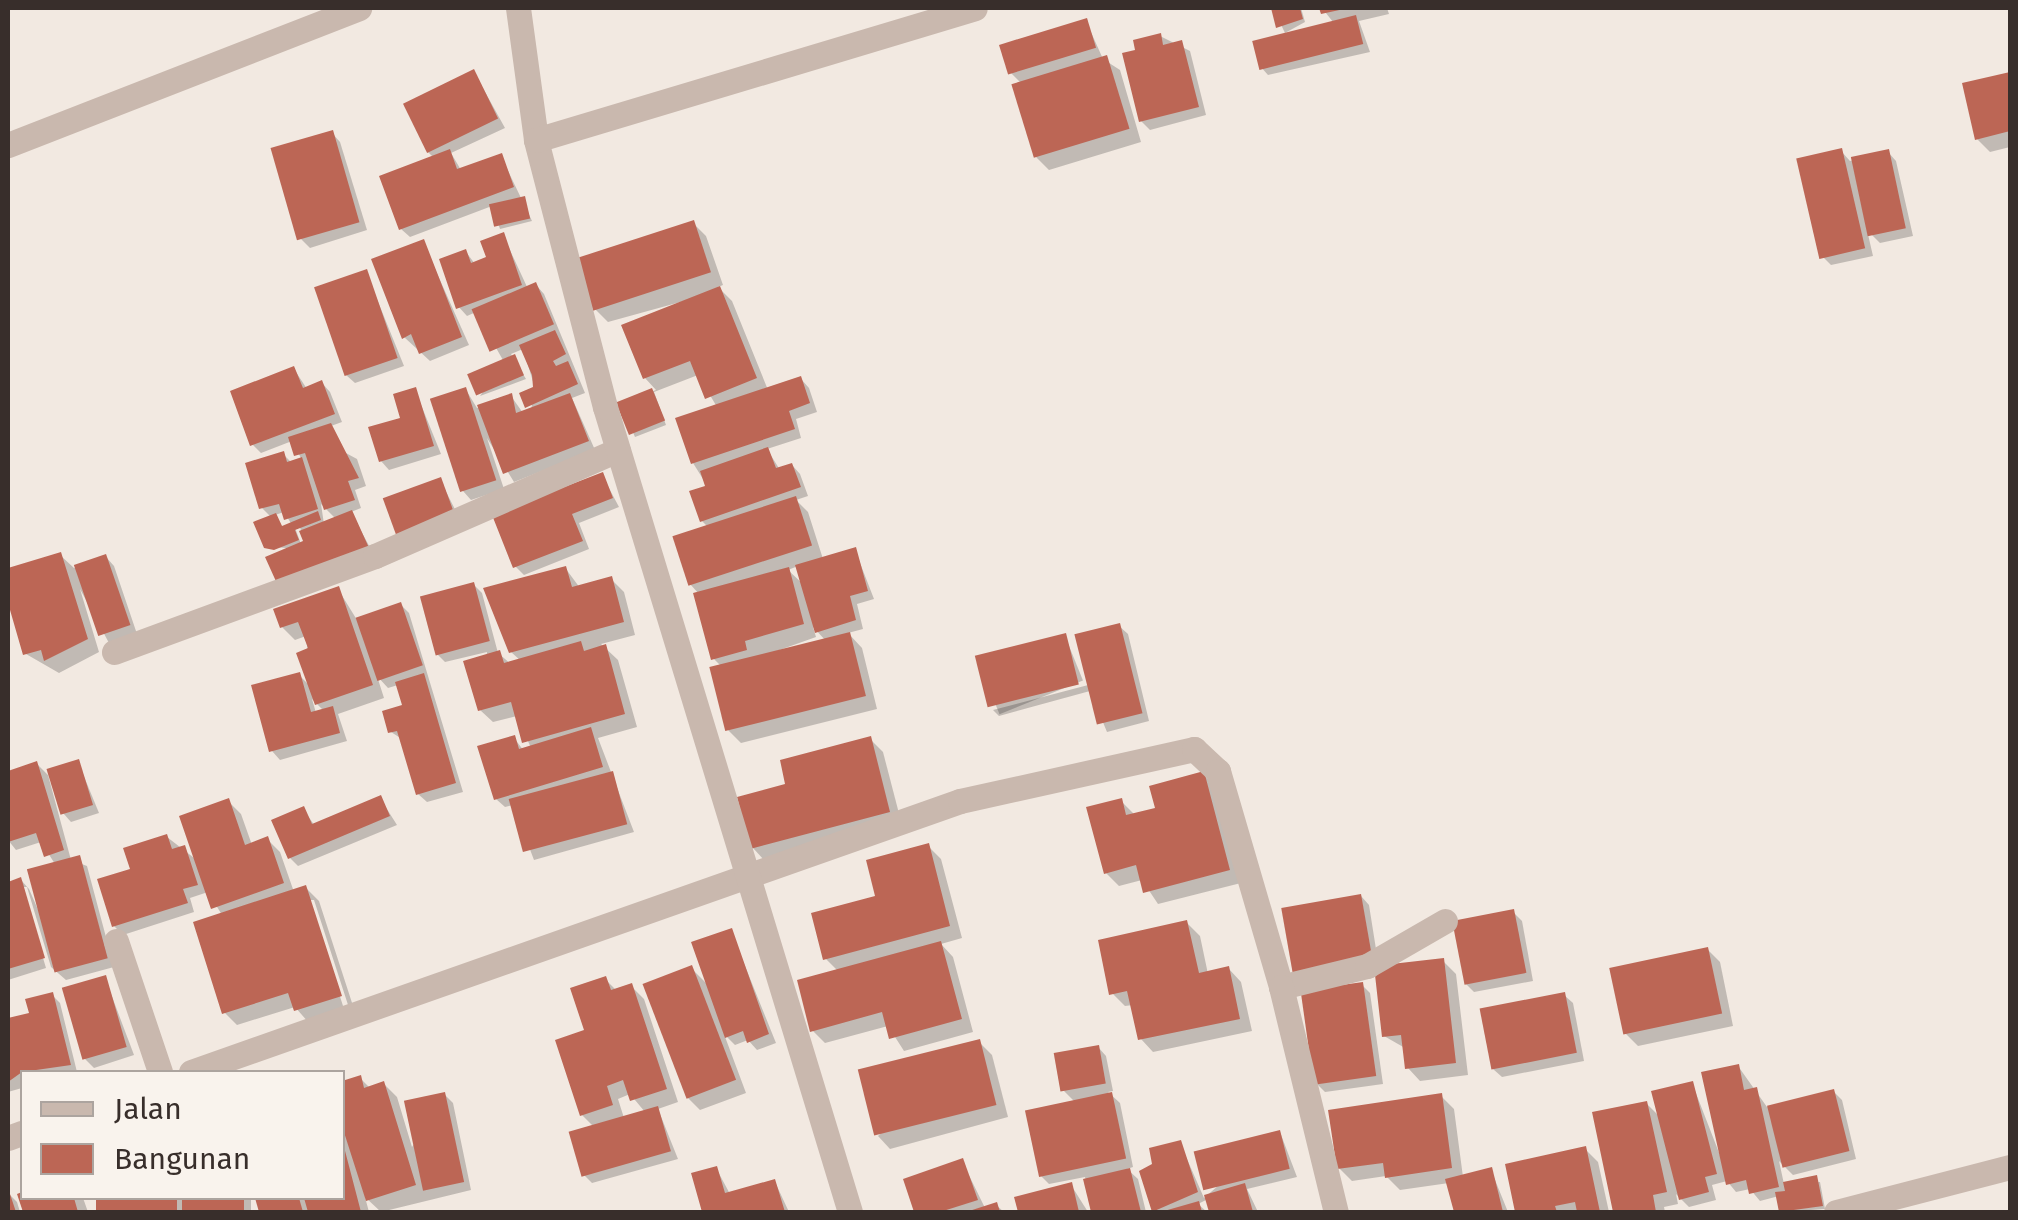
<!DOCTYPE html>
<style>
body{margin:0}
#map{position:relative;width:2018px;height:1220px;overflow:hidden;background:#f2e9e1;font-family:"Fira Sans",sans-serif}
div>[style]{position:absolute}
.shadow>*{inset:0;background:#0003;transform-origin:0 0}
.building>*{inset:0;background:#bc6655;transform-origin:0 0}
.minor>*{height:25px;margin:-12.5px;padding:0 12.5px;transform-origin:12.5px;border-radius:12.5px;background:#c9b8ae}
span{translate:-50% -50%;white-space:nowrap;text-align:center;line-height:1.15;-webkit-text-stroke:8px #f9f3ed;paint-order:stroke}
.frame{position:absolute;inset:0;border:10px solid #382e2b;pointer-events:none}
.legend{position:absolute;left:20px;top:1070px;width:325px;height:130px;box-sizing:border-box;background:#f9f3ed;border:2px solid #aca49f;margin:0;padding:12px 18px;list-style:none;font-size:30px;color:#382e2b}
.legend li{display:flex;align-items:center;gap:20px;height:50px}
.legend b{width:50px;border:2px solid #aca49f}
</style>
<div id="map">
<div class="shadow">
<div style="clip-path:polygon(1273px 8px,1301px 8px,1305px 22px,1285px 33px)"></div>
<div style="clip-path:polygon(1322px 8px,1387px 8px,1389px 14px,1359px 21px,1370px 52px,1268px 75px,1260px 66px,1333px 22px)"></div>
<div style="clip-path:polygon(1086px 21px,1103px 59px,1120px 70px,1141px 142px,1049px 170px,1036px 157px,1022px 84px,1011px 73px)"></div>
<div style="clip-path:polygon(1160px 36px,1190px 51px,1206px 115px,1150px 130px,1141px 121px,1138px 51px)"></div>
<div style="clip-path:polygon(474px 72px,505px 128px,451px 153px,461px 170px,501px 156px,532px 221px,500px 229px,492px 206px,410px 237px,401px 229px,434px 158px,428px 152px)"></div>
<div style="clip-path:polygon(2010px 75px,2010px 147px,1990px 152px,1977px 139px,1965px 85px)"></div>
<div style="clip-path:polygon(332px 133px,340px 142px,367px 230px,310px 248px,301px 239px)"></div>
<div style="clip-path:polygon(1841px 151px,1850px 161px,1888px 152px,1896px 161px,1913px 236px,1880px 243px,1867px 230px,1873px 256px,1831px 265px,1823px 257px)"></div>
<div style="clip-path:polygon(evenodd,693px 223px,706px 236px,723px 285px,718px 287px,732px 301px,768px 390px,801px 379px,809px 388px,817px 412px,796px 419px,801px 438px,767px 449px,780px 470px,792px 465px,800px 474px,808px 496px,796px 500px,808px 512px,823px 559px,855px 550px,874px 599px,857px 604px,863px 629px,848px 633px,862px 648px,877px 709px,741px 743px,728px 730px,722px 667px,713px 658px,699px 594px,690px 584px,708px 527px,702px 521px,708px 487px,693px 463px,717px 407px,698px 375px,654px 392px,666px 425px,635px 437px,620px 403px,656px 390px,645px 378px,695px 298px,608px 322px,595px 309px,693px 223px,798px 566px,804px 585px,788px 570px,798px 566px,693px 223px,813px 627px,826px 641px,757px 658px,816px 637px,813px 627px)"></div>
<div style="clip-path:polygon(503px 235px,528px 289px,536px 285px,544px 294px,585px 393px,572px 398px,595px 450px,514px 482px,487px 438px,504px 489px,471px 500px,463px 491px,466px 390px,477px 408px,511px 396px,523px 413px,531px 410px,535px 388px,523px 349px,511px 354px,526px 379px,480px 396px,504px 362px,476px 312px,467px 316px,457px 305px,466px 252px,475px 264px,489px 259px)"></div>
<div style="clip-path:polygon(423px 242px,469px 345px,430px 361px,404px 337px)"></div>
<div style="clip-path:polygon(366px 272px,404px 366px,355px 383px,346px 375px)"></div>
<div style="clip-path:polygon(evenodd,294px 369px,307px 389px,322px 383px,330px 392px,342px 422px,331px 426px,344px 452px,357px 459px,366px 486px,355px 490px,361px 508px,351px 512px,375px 557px,266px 546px,271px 517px,262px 508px,283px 454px,292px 463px,302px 460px,292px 441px,261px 453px,253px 445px,294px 369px,321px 504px,336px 519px,324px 524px,321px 504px,294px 369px,284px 512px,292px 525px,283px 528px,275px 515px,284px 512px,294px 369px,298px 523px,306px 542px,301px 544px,294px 525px,298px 523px)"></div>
<div style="clip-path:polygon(415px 390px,441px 454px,389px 470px,381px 461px)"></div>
<div style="clip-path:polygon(602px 475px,619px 507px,579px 523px,589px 549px,524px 575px,515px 566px)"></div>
<div style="clip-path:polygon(440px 480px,462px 523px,408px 544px)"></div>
<div style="clip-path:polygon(60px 555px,74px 568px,106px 557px,114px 566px,137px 634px,109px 643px,80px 589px,99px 652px,59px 673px,26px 654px,8px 595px,8px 571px)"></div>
<div style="clip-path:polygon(566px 569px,580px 588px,611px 579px,624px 592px,635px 635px,601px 644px,618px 660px,637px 727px,598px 738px,634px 832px,534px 860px,513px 805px,505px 807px,496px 799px,514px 738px,524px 751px,531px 748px,517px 716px,493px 722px,480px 710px,487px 652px,445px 662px,437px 654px,474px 585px,482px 593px,498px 653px,511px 664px,521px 661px,511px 652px)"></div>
<div style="clip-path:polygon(evenodd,338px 589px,357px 620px,401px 605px,409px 613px,463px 792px,427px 802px,418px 794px,402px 739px,391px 732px,405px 707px,398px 685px,388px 688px,377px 676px,384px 698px,338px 714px,347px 741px,280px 760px,272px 751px,299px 675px,311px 687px,306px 636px,295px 640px,282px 627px,338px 589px,312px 699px,324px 711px,316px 713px,312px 699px)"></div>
<div style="clip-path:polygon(1119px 626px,1128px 634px,1149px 721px,1107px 732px,1090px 691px,999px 716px,993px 710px,1092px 684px)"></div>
<div style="left:1065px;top:636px;width:48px;height:90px;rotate:68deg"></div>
<div style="clip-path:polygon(870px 739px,883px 752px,902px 825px,765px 861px,753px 848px,788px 785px)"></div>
<div style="clip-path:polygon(78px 762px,99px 813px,71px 822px,63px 813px)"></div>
<div style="clip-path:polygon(37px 764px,48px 775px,71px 860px,87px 866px,114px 967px,66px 980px,51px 967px,27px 887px,22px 887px,46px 968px,8px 980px,8px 884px,21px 880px,29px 889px,46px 928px,55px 864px,41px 842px,16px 850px,8px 840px,8px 773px)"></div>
<div style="clip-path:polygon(1203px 774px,1216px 787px,1241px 883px,1158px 904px,1142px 880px,1119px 886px,1106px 873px,1121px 801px,1134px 814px,1158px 810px)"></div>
<div style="clip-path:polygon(380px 798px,397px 825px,298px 866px,290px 858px,303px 809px,315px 826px)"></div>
<div style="clip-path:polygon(evenodd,228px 801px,241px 814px,252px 845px,267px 839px,280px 852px,294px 892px,306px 888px,319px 901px,354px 1009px,309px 1023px,295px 1007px,237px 1025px,224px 1012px,222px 915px,208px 892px,190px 898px,194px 912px,123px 935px,114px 926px,133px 871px,167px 837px,198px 861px,228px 801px,309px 900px,314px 900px,349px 1008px,344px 1009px,309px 900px)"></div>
<div style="clip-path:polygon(928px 846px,941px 859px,962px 938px,941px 944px,953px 957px,973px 1032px,904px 1051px,888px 1026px,825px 1043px,812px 1030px,838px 971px,825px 958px)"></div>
<div style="clip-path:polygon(1361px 896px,1369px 905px,1379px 968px,1443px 961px,1456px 974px,1468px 1075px,1420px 1081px,1408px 1068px,1405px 1048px,1384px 1036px,1377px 967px,1302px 979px)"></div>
<div style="clip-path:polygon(1513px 912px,1522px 921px,1533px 981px,1474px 992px,1466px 984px)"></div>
<div style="clip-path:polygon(1187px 923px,1200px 936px,1208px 974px,1229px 969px,1241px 982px,1252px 1031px,1153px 1052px,1141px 1039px,1133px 1005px,1125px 1006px,1112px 993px)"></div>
<div style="clip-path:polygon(731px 931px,776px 1043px,757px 1050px,748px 1040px,735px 1045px,724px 1034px,746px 1093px,700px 1110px,687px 1097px,691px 968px,709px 986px)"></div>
<div style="clip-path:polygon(1707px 949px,1720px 962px,1733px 1026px,1638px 1046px,1625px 1033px)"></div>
<div style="clip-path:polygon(105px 978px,134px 1055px,94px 1068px,85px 1059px)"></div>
<div style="clip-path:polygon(evenodd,605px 979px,617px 991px,631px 986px,644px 999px,678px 1102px,658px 1109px,678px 1159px,592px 1183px,584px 1175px,594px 1127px,582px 1115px,588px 1032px,605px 979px,630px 1094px,645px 1112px,624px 1118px,618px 1099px,630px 1094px)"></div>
<div style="clip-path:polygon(1362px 985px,1370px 993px,1383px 1084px,1325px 1092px,1317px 1084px)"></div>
<div style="clip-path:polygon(52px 995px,60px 1003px,77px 1072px,22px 1072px,22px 1088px,8px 1092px,8px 1021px,32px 1014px)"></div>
<div style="clip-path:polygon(1564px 995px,1573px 1003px,1584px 1061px,1502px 1077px,1493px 1069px)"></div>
<div style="clip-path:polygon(979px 1042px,992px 1055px,1008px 1117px,890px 1149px,878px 1136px)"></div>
<div style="clip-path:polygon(1098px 1047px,1106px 1056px,1113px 1091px,1108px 1092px,1120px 1103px,1133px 1167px,1127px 1169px,1138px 1179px,1146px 1212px,1094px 1212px,1085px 1177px,1049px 1184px,1041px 1176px,1075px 1102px,1064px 1091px)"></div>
<div style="clip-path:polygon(1738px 1066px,1767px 1107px,1833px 1091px,1842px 1100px,1856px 1159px,1793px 1175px,1779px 1161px,1784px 1184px,1820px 1182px,1825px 1209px,1782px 1212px,1779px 1196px,1760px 1201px,1750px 1189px,1736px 1192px,1727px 1181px,1712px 1185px,1716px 1200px,1689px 1207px,1676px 1194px,1678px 1204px,1664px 1207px,1665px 1212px,1616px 1212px,1595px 1114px,1646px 1103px,1660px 1117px,1692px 1083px,1723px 1163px)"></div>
<div style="clip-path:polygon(360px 1078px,370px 1088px,384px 1084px,397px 1097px,412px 1147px,445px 1095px,453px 1103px,471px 1190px,381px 1212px,365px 1197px,369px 1212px,262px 1212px,257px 1198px,342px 1198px,342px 1122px)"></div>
<div style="clip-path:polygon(1441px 1096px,1454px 1109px,1463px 1177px,1491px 1170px,1508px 1212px,1456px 1212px,1449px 1183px,1400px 1190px,1386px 1176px,1352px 1181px,1339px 1168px)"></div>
<div style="clip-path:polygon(1280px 1132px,1297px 1177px,1247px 1189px,1258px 1212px,1212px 1212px,1208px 1199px,1198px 1204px,1207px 1212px,1154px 1210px,1180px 1143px,1204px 1198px)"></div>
<div style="clip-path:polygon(1585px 1149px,1598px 1162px,1609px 1212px,1517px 1212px,1508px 1166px)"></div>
<div style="clip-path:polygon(962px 1161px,985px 1208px,996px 1205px,1004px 1212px,917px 1212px,906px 1180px)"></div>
<div style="clip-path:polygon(716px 1168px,730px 1194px,775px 1182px,789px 1212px,704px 1212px,694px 1175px)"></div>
<div style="clip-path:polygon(1071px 1185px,1088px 1212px,1020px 1212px,1017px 1198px)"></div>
<div style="clip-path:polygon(8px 1193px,17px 1202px,20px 1212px,8px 1212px)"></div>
<div style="clip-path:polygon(21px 1195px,83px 1198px,88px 1212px,26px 1212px)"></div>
<div style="left:98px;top:1198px;width:153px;height:15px"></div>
</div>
<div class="building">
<div style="clip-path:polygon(1271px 8px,1300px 8px,1303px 19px,1276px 28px)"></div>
<div style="clip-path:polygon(1319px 8px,1344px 8px,1344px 9px,1321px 14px)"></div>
<div style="left:1356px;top:15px;width:30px;height:107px;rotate:76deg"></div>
<div style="left:1087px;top:18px;width:31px;height:92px;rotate:73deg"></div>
<div style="clip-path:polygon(1161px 33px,1163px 45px,1182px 40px,1199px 107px,1139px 122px,1122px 53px,1135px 50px,1133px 40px)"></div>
<div style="left:1107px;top:55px;width:77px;height:100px;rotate:73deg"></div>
<div style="left:474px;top:69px;width:55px;height:79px;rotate:64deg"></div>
<div style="clip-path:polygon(2010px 72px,2010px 131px,1975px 140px,1962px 83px)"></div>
<div style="left:333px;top:130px;width:96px;height:65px;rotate:74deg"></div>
<div style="left:1842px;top:148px;width:103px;height:47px;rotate:77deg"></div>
<div style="clip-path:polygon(450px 149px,457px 169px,502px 153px,514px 187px,399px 230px,379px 176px)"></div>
<div style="left:1889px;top:149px;width:81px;height:39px;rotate:78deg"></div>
<div style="left:525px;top:196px;width:23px;height:37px;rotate:77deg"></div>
<div style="left:694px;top:220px;width:55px;height:124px;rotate:72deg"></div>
<div style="clip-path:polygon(504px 232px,522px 285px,456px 309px,439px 259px,466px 249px,471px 263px,486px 257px,480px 241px)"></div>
<div style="clip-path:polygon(424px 239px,462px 337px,419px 354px,411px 334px,402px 339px,371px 259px)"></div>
<div style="left:367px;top:269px;width:94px;height:56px;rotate:71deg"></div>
<div style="left:536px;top:282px;width:46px;height:70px;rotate:67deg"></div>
<div style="clip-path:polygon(720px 286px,757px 378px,705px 399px,690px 361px,643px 379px,621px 325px)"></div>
<div style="clip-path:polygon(555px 330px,566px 354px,553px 361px,556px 366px,568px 361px,578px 384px,525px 408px,519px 393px,533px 387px,532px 375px,519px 345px)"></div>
<div style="left:515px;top:354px;width:23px;height:52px;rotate:67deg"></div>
<div style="clip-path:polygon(294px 366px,303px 388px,322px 380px,335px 414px,250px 446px,230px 391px)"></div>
<div style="clip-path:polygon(801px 376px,810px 403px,789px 411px,795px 429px,691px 464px,675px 418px)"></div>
<div style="clip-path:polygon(416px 387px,434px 446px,379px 462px,368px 427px,400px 418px,393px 394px)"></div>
<div style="left:466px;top:387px;width:98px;height:38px;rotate:72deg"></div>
<div style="left:652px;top:388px;width:35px;height:39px;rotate:68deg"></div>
<div style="clip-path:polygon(512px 393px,516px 413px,570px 393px,589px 441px,503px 474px,477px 405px)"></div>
<div style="clip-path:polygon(331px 423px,359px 478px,348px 481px,355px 500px,324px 510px,305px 453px,294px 456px,288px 437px)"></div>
<div style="clip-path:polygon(768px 447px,776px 468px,792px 463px,801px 487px,700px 522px,689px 491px,705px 486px,700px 471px)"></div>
<div style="clip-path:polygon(284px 451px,287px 462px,302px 457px,318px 509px,284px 520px,279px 504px,259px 509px,245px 463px)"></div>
<div style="clip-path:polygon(603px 472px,613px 498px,572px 514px,583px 541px,513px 568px,492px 515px)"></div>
<div style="left:441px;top:477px;width:40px;height:62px;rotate:70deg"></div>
<div style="left:796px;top:496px;width:52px;height:130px;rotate:72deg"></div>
<div style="clip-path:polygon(352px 510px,369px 548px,279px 588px,265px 557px,303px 541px,299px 531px)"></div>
<div style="clip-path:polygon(318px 511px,321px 520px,295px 530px,299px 540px,274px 550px,264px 548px,253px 522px,276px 513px,282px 526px)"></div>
<div style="clip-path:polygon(856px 547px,868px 591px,850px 596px,856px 620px,815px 633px,795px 565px)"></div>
<div style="clip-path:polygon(61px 552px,88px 639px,44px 661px,41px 650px,23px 655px,8px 603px,8px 568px)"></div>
<div style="left:106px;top:554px;width:75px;height:34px;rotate:71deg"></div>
<div style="clip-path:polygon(566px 566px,572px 587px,612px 576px,624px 622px,509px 653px,483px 588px)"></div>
<div style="clip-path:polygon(789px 567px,804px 624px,745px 641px,747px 650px,711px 660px,693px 593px)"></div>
<div style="left:474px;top:582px;width:61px;height:56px;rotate:75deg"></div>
<div style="clip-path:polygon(339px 586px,373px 685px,315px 705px,296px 653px,308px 648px,298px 622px,280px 628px,273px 609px)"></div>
<div style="left:401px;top:602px;width:67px;height:48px;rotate:71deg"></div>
<div style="left:1120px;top:623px;width:93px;height:47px;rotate:76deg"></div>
<div style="left:850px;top:632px;width:66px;height:145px;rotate:76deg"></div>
<div style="left:1066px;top:633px;width:53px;height:94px;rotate:76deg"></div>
<div style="clip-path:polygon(581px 641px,584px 651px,606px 644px,625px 714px,522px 743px,511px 702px,478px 711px,463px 661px,500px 650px,504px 663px)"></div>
<div style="clip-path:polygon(300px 672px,311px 712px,333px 706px,340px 733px,269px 752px,251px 685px)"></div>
<div style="clip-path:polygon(424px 673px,456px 783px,416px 795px,397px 731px,388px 733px,382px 711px,402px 705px,395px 682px)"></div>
<div style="clip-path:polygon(591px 727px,603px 767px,494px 800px,477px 746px,515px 735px,519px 749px)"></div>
<div style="clip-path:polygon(871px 736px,890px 812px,750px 849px,737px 797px,785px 784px,780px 760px)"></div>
<div style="left:79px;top:759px;width:48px;height:34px;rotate:73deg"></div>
<div style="clip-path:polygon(37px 761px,64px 850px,44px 857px,36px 833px,8px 842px,8px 771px)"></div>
<div style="left:613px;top:771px;width:55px;height:108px;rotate:75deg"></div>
<div style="clip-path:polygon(1204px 771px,1230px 870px,1143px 893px,1136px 865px,1104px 874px,1086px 807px,1122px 798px,1126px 815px,1155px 808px,1149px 786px)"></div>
<div style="clip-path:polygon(381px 795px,390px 816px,288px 859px,271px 820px,304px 806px,312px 824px)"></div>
<div style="clip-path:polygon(229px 798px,245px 845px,268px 836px,284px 883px,211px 909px,179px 816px)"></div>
<div style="clip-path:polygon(167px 834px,172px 849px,185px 845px,198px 885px,183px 889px,188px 903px,112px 927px,97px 879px,130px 869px,123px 848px)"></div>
<div style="clip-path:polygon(929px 843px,950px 926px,823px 960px,811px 913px,875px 896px,866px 860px)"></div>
<div style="left:80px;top:855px;width:107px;height:55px;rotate:75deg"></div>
<div style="clip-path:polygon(21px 877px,45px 958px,8px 969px,8px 882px)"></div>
<div style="clip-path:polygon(306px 885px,342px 996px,294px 1011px,288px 993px,222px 1014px,193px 922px)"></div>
<div style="left:1361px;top:894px;width:66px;height:81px;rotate:80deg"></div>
<div style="left:1514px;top:909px;width:65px;height:63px;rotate:79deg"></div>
<div style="clip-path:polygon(1187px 920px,1199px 973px,1229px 966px,1240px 1019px,1138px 1040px,1127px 991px,1109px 995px,1098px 940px)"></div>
<div style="clip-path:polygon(732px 928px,769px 1034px,747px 1043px,743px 1031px,725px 1038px,691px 942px)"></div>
<div style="clip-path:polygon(941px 941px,962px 1019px,889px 1039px,882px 1012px,810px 1032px,797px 980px)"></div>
<div style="left:1708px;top:947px;width:68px;height:101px;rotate:78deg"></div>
<div style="clip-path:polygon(1444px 958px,1456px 1063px,1405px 1069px,1401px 1035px,1382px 1037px,1374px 966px)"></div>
<div style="left:692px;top:965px;width:123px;height:53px;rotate:69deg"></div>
<div style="left:106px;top:975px;width:75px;height:46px;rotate:74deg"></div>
<div style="clip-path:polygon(606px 976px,611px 990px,632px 983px,667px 1089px,630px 1101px,623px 1080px,607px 1086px,613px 1105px,580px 1116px,555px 1040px,584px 1030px,570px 988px)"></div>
<div style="left:1363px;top:982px;width:95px;height:63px;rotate:82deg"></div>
<div style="clip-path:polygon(53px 992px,71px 1065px,22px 1072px,8px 1082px,8px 1018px,29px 1013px,25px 999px)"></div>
<div style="left:1565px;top:992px;width:62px;height:87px;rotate:79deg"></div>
<div style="left:980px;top:1039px;width:68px;height:126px;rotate:76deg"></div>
<div style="left:1099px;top:1045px;width:39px;height:46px;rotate:80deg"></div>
<div style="clip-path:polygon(1739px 1064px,1744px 1090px,1757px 1087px,1779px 1187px,1749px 1194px,1746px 1180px,1726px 1185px,1701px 1072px)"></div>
<div style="clip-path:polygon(361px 1075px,364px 1088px,384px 1081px,416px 1185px,366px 1201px,342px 1126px,342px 1081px)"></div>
<div style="clip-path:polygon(1693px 1081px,1717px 1174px,1705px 1177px,1709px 1192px,1679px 1200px,1651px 1091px)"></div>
<div style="left:1834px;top:1089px;width:64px;height:69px;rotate:76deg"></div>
<div style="left:445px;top:1092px;width:92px;height:42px;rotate:78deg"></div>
<div style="left:1112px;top:1092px;width:68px;height:89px;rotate:78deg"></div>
<div style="clip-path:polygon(1442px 1093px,1452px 1168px,1385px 1178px,1383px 1163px,1337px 1169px,1328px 1110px)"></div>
<div style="clip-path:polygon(1647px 1101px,1667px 1192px,1653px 1195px,1656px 1212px,1613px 1212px,1592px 1112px)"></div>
<div style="left:658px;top:1106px;width:47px;height:93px;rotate:74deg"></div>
<div style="left:1280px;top:1130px;width:40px;height:89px;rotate:76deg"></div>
<div style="clip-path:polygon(1181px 1140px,1198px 1192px,1152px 1212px,1139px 1171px,1152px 1164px,1149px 1148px)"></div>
<div style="clip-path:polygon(1586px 1146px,1600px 1212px,1577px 1212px,1575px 1202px,1555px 1206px,1557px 1212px,1515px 1212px,1505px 1164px)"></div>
<div style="clip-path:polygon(344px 1147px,361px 1212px,308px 1212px,304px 1198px,342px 1198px)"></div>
<div style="clip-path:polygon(963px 1158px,978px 1200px,940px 1212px,914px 1212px,903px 1179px)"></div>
<div style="clip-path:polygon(717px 1166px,725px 1193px,775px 1179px,785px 1212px,702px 1212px,691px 1173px)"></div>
<div style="clip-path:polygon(1492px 1167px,1503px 1212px,1454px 1212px,1445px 1179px)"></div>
<div style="clip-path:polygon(1130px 1168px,1141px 1212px,1091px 1212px,1083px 1179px)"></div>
<div style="clip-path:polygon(1817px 1175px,1823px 1206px,1779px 1212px,1775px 1192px,1785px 1191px,1783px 1182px)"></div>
<div style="clip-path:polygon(1072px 1182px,1079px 1212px,1018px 1212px,1014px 1197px)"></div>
<div style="clip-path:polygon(1245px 1183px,1253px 1212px,1209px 1212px,1204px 1195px)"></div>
<div style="clip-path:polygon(8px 1188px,16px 1212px,8px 1212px)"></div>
<div style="clip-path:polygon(22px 1192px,22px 1198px,74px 1198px,78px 1212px,23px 1212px,17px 1194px)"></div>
<div style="left:96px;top:1198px;width:81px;height:14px"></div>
<div style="left:182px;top:1198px;width:62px;height:15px"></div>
<div style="clip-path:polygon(255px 1198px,299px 1198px,303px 1212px,259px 1212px)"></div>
<div style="clip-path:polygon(1199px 1201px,1202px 1212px,1164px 1212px,1164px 1211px)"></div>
<div style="clip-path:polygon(997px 1202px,1000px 1212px,966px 1212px)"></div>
</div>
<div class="minor">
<div style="left:518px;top:8px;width:133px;rotate:82.2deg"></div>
<div style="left:8px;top:145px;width:377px;rotate:-21.3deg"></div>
<div style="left:114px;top:652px;width:278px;rotate:-20.2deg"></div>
<div style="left:375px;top:556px;width:265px;rotate:-23.6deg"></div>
<div style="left:116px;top:941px;width:138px;rotate:71.4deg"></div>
<div style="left:1281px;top:987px;width:89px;rotate:-13.7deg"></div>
<div style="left:1367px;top:966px;width:90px;rotate:-30deg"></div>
<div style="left:191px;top:1072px;width:815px;rotate:-19.41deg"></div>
<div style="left:960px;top:801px;width:240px;rotate:-12.5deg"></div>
<div style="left:1194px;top:749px;width:33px;rotate:43deg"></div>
<div style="left:1218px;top:771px;width:225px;rotate:73.7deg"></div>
<div style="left:1281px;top:987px;width:232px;rotate:76.3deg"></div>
<div style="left:8px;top:1138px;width:15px;rotate:-20deg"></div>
<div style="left:850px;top:1212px;width:841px;rotate:-106.93deg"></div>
<div style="left:605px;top:407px;width:276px;rotate:-104.5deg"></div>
<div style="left:536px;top:140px;width:458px;rotate:-16.7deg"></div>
<div style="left:1836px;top:1212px;width:180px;rotate:-14.5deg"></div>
</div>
<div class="frame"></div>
<ul class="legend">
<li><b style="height:12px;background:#c9b8ae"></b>Jalan</li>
<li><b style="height:28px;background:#bc6655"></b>Bangunan</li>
</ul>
</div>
